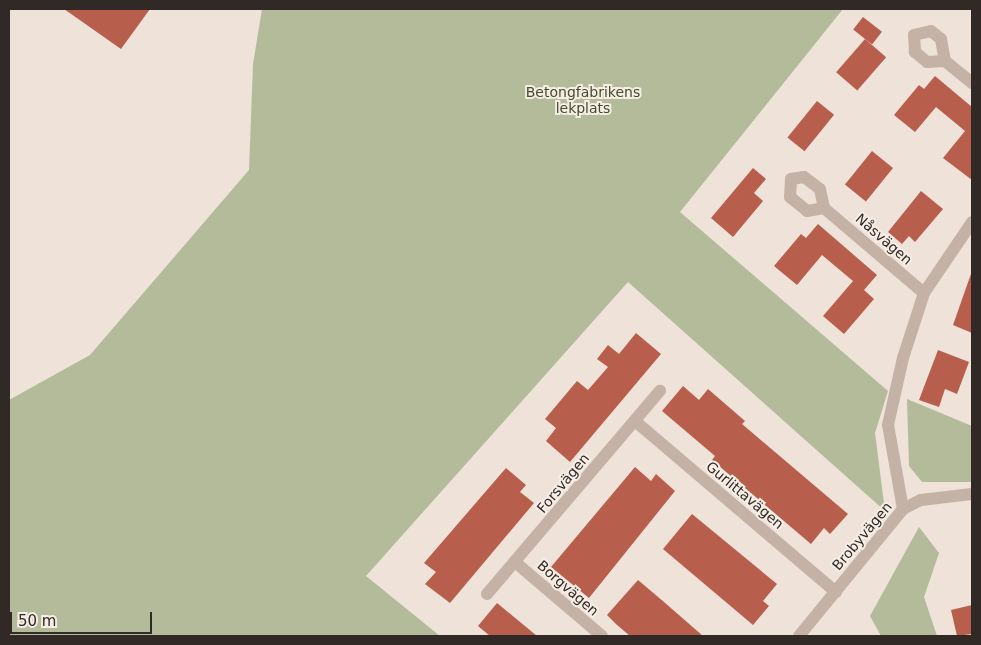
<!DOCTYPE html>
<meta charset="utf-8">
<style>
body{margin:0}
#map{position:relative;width:981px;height:645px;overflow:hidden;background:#eee2d9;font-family:"DejaVu Sans",sans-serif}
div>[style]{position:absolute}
.green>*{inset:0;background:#b3bb9b}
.building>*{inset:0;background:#b85e4d;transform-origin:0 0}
.minor>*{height:12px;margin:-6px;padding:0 6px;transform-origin:6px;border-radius:6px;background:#c4b2a7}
span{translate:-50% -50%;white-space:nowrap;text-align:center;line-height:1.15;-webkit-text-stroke:4px #f6ede5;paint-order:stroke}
.park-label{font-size:14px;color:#444d2d}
.street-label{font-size:14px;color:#312926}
.frame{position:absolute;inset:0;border:10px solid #312926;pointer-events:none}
.scale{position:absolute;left:10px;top:612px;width:142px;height:22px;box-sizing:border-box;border:2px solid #312926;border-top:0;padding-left:6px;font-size:15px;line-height:18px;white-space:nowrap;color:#312926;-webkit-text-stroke:4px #f6ede5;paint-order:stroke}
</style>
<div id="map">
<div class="green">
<div style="clip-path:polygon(262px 9px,843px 9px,680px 212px,888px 391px,875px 433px,885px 511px,628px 282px,366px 576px,440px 636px,9px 636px,9px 400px,90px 355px,249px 170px,253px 64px)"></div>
<div style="clip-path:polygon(907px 399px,972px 426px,972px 482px,922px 482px,909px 466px)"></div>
<div style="clip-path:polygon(919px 527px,939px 553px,924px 597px,937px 636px,881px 636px,870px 616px)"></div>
</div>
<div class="building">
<div style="clip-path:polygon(64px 9px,150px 9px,121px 49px)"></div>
<div style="left:863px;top:17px;width:24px;height:16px;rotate:38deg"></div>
<div style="left:865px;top:39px;width:28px;height:44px;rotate:41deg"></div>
<div style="clip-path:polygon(935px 76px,972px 107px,972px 180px,943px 158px,965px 131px,936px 107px,915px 132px,894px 115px,919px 85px,924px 89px)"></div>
<div style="left:817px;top:101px;width:22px;height:47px;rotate:39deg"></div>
<div style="left:872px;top:151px;width:27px;height:43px;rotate:39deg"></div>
<div style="clip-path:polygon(753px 168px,766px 179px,754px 193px,763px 201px,733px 237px,711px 218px)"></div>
<div style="clip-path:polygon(921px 191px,943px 209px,915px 242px,909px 236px,902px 244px,888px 232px)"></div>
<div style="clip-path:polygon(818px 224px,877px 275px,864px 290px,874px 299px,844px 334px,823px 316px,853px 281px,822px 255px,797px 285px,774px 266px,801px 234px,806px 238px)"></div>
<div style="clip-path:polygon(972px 271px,972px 333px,953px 325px)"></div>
<div style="clip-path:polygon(636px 333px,661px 354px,570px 462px,546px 441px,556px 428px,545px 419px,577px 381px,588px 390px,608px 367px,597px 359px,608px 345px,619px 354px)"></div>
<div style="clip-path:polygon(938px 350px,969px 362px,957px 394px,945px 389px,939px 407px,919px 400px)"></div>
<div style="clip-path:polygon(683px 386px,699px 400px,708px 389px,745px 421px,742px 424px,848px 514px,830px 534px,824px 528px,811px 544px,712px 460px,715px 456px,662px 411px)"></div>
<div style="clip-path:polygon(635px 467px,651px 481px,656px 474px,675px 491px,589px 598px,551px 567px)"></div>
<div style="clip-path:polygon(506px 468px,526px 485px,520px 492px,534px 503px,450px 603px,425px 584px,436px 572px,424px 563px)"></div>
<div style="clip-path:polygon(692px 514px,777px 584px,763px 601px,769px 606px,753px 625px,663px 549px)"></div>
<div style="clip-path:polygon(638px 580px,664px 602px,703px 636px,630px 636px,616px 624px,607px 615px)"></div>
<div style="clip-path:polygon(497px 603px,537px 636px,490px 636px,478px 626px)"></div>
<div style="clip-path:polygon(972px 605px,972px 634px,957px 636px,951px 610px)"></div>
</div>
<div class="minor">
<div style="left:945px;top:61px;width:18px;rotate:177deg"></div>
<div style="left:927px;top:62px;width:16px;rotate:-140deg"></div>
<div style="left:915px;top:52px;width:17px;rotate:-93deg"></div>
<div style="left:914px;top:35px;width:17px;rotate:-13deg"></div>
<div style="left:931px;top:31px;width:13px;rotate:39deg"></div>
<div style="left:941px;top:39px;width:22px;rotate:80deg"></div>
<div style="left:945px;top:61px;width:35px;rotate:39deg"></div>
<div style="left:824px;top:208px;width:19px;rotate:-102deg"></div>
<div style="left:820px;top:189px;width:20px;rotate:-143deg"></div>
<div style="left:804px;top:177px;width:13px;rotate:171deg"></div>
<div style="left:791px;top:179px;width:18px;rotate:93deg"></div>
<div style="left:790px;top:197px;width:22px;rotate:39deg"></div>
<div style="left:807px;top:211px;width:17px;rotate:-10deg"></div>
<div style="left:824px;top:208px;width:131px;rotate:40.4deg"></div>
<div style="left:635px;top:421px;width:264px;rotate:40.4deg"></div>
<div style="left:903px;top:509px;width:85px;rotate:-100.1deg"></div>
<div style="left:888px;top:425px;width:69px;rotate:-77.4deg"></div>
<div style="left:903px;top:358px;width:68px;rotate:-72.1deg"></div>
<div style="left:924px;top:293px;width:86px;rotate:-55.9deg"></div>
<div style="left:515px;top:562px;width:114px;rotate:40.4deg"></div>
<div style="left:487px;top:594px;width:267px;rotate:-49.6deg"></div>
<div style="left:799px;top:636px;width:164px;rotate:-50.7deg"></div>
<div style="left:903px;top:509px;width:20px;rotate:-27deg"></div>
<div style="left:921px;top:500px;width:51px;rotate:-6.7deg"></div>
</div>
<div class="park-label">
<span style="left:583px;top:100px">Betongfabrikens<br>lekplats</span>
</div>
<div class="street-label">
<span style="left:884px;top:239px;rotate:41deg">Nåsvägen</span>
<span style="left:563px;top:483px;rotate:-50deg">Forsvägen</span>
<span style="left:745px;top:495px;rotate:40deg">Gurlittavägen</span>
<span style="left:862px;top:536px;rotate:-50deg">Brobyvägen</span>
<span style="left:568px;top:588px;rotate:41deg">Borgvägen</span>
</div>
<div class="frame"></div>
<div class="scale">50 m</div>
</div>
